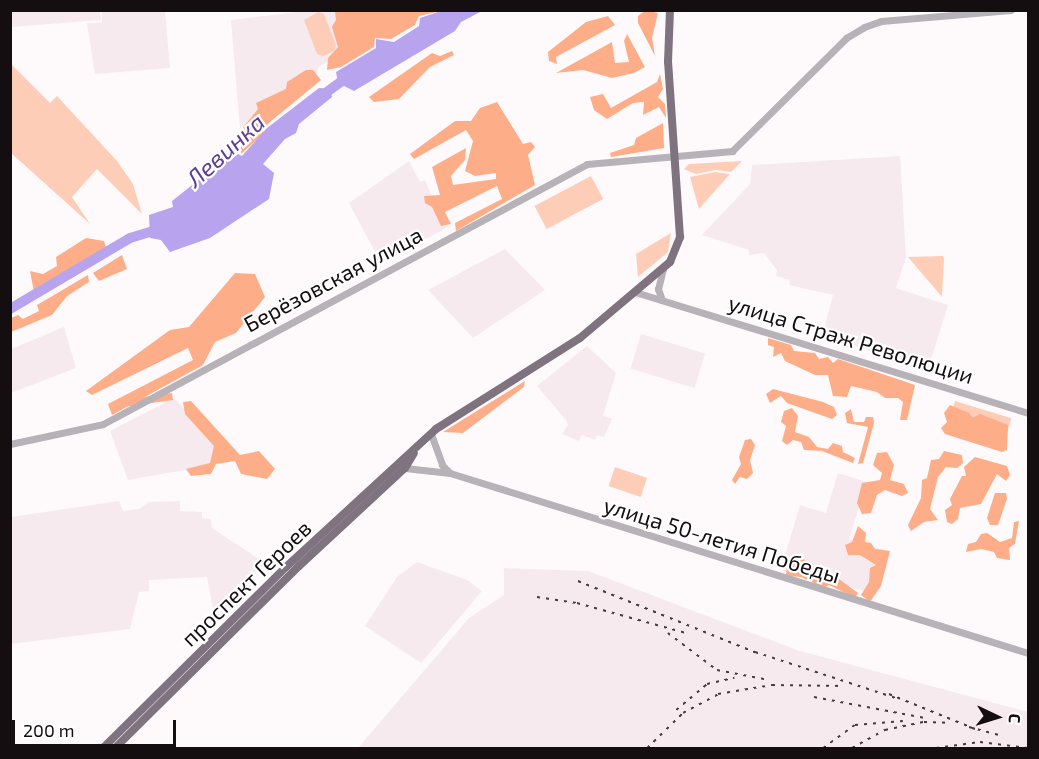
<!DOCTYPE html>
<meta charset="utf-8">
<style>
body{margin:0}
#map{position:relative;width:1039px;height:759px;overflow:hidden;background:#fefafc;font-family:"Exo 2",sans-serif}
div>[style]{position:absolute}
.built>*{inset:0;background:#f6eaef;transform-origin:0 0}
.green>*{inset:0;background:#fecdb7;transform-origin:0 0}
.forest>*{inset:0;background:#fdad87;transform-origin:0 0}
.water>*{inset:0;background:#b8a3ee}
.river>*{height:10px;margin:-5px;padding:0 5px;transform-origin:5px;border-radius:5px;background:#b8a3ee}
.minor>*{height:7px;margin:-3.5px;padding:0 3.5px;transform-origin:3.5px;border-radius:3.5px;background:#b7b1b8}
.major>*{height:8px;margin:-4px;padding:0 4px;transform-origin:4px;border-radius:4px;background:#7f737f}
.rail>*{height:1.5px;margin-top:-0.75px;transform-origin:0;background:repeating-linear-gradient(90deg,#433d3f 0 3px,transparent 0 9px)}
span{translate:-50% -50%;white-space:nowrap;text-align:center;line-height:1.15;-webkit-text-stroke:4.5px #fff;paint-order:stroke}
.street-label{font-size:22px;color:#150e11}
.water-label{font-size:24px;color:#5d3e95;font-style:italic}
.frame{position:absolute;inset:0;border:12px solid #150e11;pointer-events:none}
.north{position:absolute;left:967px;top:687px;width:60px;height:60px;-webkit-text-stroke:4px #fff;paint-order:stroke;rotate:94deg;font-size:16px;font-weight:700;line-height:24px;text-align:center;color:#150e11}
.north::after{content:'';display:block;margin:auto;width:21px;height:27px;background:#150e11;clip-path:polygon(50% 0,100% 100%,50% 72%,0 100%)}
.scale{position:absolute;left:12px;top:720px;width:164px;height:27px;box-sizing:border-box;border:3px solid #150e11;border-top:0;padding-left:8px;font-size:18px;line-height:21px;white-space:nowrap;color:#150e11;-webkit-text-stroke:4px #fff;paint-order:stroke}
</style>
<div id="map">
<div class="built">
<div style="clip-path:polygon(11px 10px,100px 11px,101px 20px,11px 27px)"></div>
<div style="clip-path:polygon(102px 11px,165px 11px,170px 68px,95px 74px,87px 23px,102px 23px)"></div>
<div style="clip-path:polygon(305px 11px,406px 11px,319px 67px,315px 76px,240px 129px,231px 20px)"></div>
<div style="clip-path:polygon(900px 156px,906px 257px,896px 288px,948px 305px,928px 369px,822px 336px,833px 295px,789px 285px,790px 280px,776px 276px,777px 270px,764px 253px,749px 255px,749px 250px,702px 235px,750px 184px,752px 165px)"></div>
<div style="clip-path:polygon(409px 161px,420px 182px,425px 180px,446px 228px,381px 263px,349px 203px)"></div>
<div style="clip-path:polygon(505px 249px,545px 290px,473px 338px,428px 290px)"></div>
<div style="clip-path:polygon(64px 327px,76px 368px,11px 393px,11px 349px)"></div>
<div style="left:641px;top:334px;width:67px;height:36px;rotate:17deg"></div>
<div style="clip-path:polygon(587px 346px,616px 373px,603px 416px,612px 419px,604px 437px,597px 435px,595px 440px,582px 435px,579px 441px,562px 434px,568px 425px,566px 420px,537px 386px)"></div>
<div style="clip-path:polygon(174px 398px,218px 445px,213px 465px,128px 480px,110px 431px)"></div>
<div style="clip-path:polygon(838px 473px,867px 482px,849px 539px,887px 551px,874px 594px,782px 566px,800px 505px,826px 513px)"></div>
<div style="clip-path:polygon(119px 501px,123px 511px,139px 509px,149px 502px,180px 501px,180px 511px,202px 512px,202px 518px,211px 519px,212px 528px,265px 563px,214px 615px,207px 577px,149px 580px,149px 591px,139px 592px,130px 629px,11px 644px,11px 517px)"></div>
<div style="clip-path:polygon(417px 562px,467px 580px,482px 591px,421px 663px,365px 626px,397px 577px)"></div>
<div style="clip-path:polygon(504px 568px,588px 571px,800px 651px,1028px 712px,1028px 748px,358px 748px,469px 618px,504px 595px)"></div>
</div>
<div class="green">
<div style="clip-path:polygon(318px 12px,324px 14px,336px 45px,334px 51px,323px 56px,317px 54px,304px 20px)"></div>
<div style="clip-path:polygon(11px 64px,50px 103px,57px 96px,117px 161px,133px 184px,142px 214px,97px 169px,72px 197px,90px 224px,11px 153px)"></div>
<div style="clip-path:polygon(742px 161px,731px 172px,716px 170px,696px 174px,684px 169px,689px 164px)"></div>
<div style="clip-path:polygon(715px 172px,730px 174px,699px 209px,690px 177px)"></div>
<div style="left:591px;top:176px;width:26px;height:64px;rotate:62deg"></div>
<div style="clip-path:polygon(671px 233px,668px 252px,638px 277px,636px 254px)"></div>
<div style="clip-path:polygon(943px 256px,944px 259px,942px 297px,908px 257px)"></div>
<div style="left:955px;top:401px;width:59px;height:34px;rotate:17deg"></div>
<div style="left:615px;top:467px;width:34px;height:20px;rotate:19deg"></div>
</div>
<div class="forest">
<div style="clip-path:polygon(646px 10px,658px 13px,652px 38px,655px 56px,638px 23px,638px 16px)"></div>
<div style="clip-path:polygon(335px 11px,335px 10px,441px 11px,419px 16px,415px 25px,391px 39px,375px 38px,374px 47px,341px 67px,327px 70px,328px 58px,338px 47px,332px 27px,336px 20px)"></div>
<div style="clip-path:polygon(608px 16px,615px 25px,556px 57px,557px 64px,549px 61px,548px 52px,586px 22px)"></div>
<div style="clip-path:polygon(627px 34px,645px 67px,634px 73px,612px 78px,583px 70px,556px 73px,612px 42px,615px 63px,629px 62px,624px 41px)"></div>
<div style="clip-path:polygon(452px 51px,454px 55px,430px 67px,399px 99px,374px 102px,369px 97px,432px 53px,440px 56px)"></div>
<div style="clip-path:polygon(306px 70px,313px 70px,321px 80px,264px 127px,263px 134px,241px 154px,241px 130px,258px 109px,256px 103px,286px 89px,287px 82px)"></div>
<div style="clip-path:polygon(660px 74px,663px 89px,658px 97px,665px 104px,666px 118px,659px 107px,643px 115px,644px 102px,633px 103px,607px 119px,594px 110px,590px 97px,603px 94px,611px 108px,657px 82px)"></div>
<div style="clip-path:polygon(497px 102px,523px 144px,531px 142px,535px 147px,528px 155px,535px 185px,456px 231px,455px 223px,502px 199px,497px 186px,445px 212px,451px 224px,441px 226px,432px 207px,425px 203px,424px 196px,440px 195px,432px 167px,466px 148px,465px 160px,451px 176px,453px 185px,496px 179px,496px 173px,475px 176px,465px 171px,473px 141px,466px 130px,414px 159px,410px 154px,455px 121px,471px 121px,480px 108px)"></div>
<div style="clip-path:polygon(663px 123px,664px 148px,611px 157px,610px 153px,634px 145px,636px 138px)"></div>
<div style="clip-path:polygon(86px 238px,104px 241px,106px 247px,34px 292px,30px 271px,43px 274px,57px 266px,56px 257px)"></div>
<div style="clip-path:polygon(122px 255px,127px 269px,99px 281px,93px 273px)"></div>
<div style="clip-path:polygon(235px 273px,255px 274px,265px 297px,236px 333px,215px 342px,203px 365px,112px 415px,108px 404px,193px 360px,188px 348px,92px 395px,86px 391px,170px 330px,189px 327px)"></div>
<div style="clip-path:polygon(88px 275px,89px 282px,67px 296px,52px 315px,11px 332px,11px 318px,18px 315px,23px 319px,39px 311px,37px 305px)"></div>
<div style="clip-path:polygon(768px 338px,791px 345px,794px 351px,815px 353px,819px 359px,828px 357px,833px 363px,838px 359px,915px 385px,907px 420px,900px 420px,903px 402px,898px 398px,885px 398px,877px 392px,851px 386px,847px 397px,833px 396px,828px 375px,815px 375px,785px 361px,781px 353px,773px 357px,774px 347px,768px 345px)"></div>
<div style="clip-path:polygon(525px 381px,524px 387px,463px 433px,443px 432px)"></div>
<div style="clip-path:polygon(773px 389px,823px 402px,834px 407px,837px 415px,832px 419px,787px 403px,781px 396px,770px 403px,766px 394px)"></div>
<div style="left:172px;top:393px;width:7px;height:59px;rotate:82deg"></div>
<div style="clip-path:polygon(191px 401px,240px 455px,259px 451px,275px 469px,267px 479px,241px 474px,235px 461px,216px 464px,211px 474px,191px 476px,186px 469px,210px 463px,214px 446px,185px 414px,183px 402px)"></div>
<div style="clip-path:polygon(950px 405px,969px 413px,973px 418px,980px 414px,1008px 425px,1007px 450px,1002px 452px,945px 434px,941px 428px,947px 422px,944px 413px)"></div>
<div style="clip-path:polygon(792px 408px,798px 416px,795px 432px,809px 437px,817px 447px,828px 449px,833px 443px,842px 446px,843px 452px,855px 458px,853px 463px,822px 451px,804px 450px,801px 442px,793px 440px,787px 445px,782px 441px,786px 426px,781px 422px,784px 411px)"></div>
<div style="clip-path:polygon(851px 409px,854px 422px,864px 422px,866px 417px,873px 417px,874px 423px,863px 463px,858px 464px,868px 427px,847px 423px,845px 413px)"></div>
<div style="clip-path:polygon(751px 439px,755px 445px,750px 460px,753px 473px,747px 479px,740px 477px,735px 484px,732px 480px,741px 464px,739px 457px,745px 440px)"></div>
<div style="clip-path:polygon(944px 451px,962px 455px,963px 463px,957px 468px,946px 467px,938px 477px,930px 509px,938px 520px,924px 522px,911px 531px,908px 525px,921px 498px,922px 480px,927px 478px,931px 460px,939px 459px)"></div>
<div style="clip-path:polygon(887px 452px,894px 465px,890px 480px,904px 484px,908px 493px,902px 496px,885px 490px,877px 495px,871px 513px,862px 514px,857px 503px,862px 483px,880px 480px,882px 473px,873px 465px,877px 453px)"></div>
<div style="clip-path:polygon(975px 457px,1007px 466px,1010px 475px,1006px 481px,997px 474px,981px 504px,960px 508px,958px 519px,952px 524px,947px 522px,945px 510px,952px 505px,950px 499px,962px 476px,966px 476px,964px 467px)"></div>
<div style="clip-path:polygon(995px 493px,1006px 493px,1007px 499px,998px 525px,990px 525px,987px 518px)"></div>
<div style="clip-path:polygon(1019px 521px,1015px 544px,1009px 548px,1010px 560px,997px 558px,994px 552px,981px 549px,966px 552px,968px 544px,976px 542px,981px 534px,987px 533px,1000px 542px,1012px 538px,1014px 522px)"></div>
<div style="clip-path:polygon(858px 526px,866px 533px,865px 542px,871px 543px,875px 549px,890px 551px,881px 586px,870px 602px,861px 595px,869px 582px,870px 568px,876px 565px,860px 555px,848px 555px,845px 545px,852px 542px)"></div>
<div style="clip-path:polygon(796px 554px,812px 565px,816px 579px,829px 583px,839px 579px,858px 593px,855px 598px,829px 585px,824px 588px,801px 577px,786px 576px,787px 563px,794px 563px)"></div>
</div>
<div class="water">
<div style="clip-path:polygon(444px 10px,482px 11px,461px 22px,455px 31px,354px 91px,338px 83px,336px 72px,376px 48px,376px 39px,394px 42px,419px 26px,420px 18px)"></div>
<div style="clip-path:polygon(319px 88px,330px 89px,332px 97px,299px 124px,296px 133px,285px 139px,263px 164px,274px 173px,269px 199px,210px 238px,170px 252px,161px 240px,150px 238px,149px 215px,173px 207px,172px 201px,234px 152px,242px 156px,267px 128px)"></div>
</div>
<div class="river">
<div style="left:320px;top:97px;width:36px;rotate:-36deg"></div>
<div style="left:10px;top:309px;width:139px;rotate:-30.6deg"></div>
<div style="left:130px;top:238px;width:31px;rotate:-17deg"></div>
</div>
<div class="minor">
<div style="left:635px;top:292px;width:411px;rotate:17.1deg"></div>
<div style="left:662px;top:300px;width:12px;rotate:-110deg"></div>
<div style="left:658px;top:289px;width:21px;rotate:-76deg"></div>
<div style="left:431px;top:434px;width:33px;rotate:70deg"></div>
<div style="left:442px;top:465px;width:11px;rotate:45deg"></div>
<div style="left:10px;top:444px;width:95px;rotate:-12.1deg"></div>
<div style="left:103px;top:424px;width:549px;rotate:-28.24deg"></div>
<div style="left:587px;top:164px;width:146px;rotate:-5.1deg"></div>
<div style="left:732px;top:151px;width:161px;rotate:-44.7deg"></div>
<div style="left:846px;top:38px;width:21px;rotate:-31deg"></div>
<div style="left:864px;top:27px;width:18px;rotate:-19deg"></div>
<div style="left:881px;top:21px;width:130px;rotate:-4.8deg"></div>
<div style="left:405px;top:468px;width:45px;rotate:6.3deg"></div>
<div style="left:450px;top:473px;width:605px;rotate:17.3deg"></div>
</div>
<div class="major">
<div style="left:103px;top:748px;width:257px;rotate:-44.7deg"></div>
<div style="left:286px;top:567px;width:204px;rotate:-42.6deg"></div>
<div style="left:436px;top:429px;width:170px;rotate:-32.3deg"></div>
<div style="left:580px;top:338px;width:118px;rotate:-40.2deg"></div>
<div style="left:670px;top:262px;width:27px;rotate:-68deg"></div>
<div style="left:680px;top:237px;width:175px;rotate:-93.9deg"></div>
<div style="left:668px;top:62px;width:52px;rotate:-87.8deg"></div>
<div style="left:115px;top:748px;width:259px;rotate:-44.7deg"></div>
<div style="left:299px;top:566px;width:144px;rotate:-42.8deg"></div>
<div style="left:405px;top:468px;width:17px;rotate:-59deg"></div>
</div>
<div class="rail">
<div style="left:578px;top:581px;width:191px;rotate:21.9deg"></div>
<div style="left:755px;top:652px;width:148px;rotate:18.1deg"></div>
<div style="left:537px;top:597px;width:40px;rotate:8.5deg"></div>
<div style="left:577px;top:603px;width:113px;rotate:15.4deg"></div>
<div style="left:668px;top:633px;width:61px;rotate:37.1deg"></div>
<div style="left:717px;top:670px;width:53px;rotate:10.9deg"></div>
<div style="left:889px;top:694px;width:93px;rotate:22.1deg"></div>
<div style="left:814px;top:697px;width:113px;rotate:10.7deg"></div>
<div style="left:676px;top:710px;width:40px;rotate:-40deg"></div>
<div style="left:707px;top:684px;width:28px;rotate:-13deg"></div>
<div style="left:969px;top:727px;width:30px;rotate:15deg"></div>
<div style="left:647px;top:748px;width:50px;rotate:-44.2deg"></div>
<div style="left:683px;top:713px;width:40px;rotate:-28deg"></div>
<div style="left:718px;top:694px;width:55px;rotate:-9.5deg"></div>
<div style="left:772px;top:685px;width:72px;rotate:0.8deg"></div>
<div style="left:823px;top:748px;width:39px;rotate:-36deg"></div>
<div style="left:855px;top:725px;width:48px;rotate:-4.8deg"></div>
<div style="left:852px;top:748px;width:38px;rotate:-29deg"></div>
<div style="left:885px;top:730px;width:40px;rotate:-12deg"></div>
<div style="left:924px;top:722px;width:25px;rotate:2deg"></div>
<div style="left:936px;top:748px;width:44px;rotate:-7.8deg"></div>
<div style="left:980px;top:742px;width:48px;rotate:7.1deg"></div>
</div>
<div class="street-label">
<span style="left:333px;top:279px;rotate:-28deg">Берёзовская улица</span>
<span style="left:851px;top:339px;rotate:17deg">улица Страж Революции</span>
<span style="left:722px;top:540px;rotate:17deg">улица 50-летия Победы</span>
<span style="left:246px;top:583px;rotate:-44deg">проспект Героев</span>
</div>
<div class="water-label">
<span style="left:225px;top:150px;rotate:-42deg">Левинка</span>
</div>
<div class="frame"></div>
<div class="north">С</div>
<div class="scale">200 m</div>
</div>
